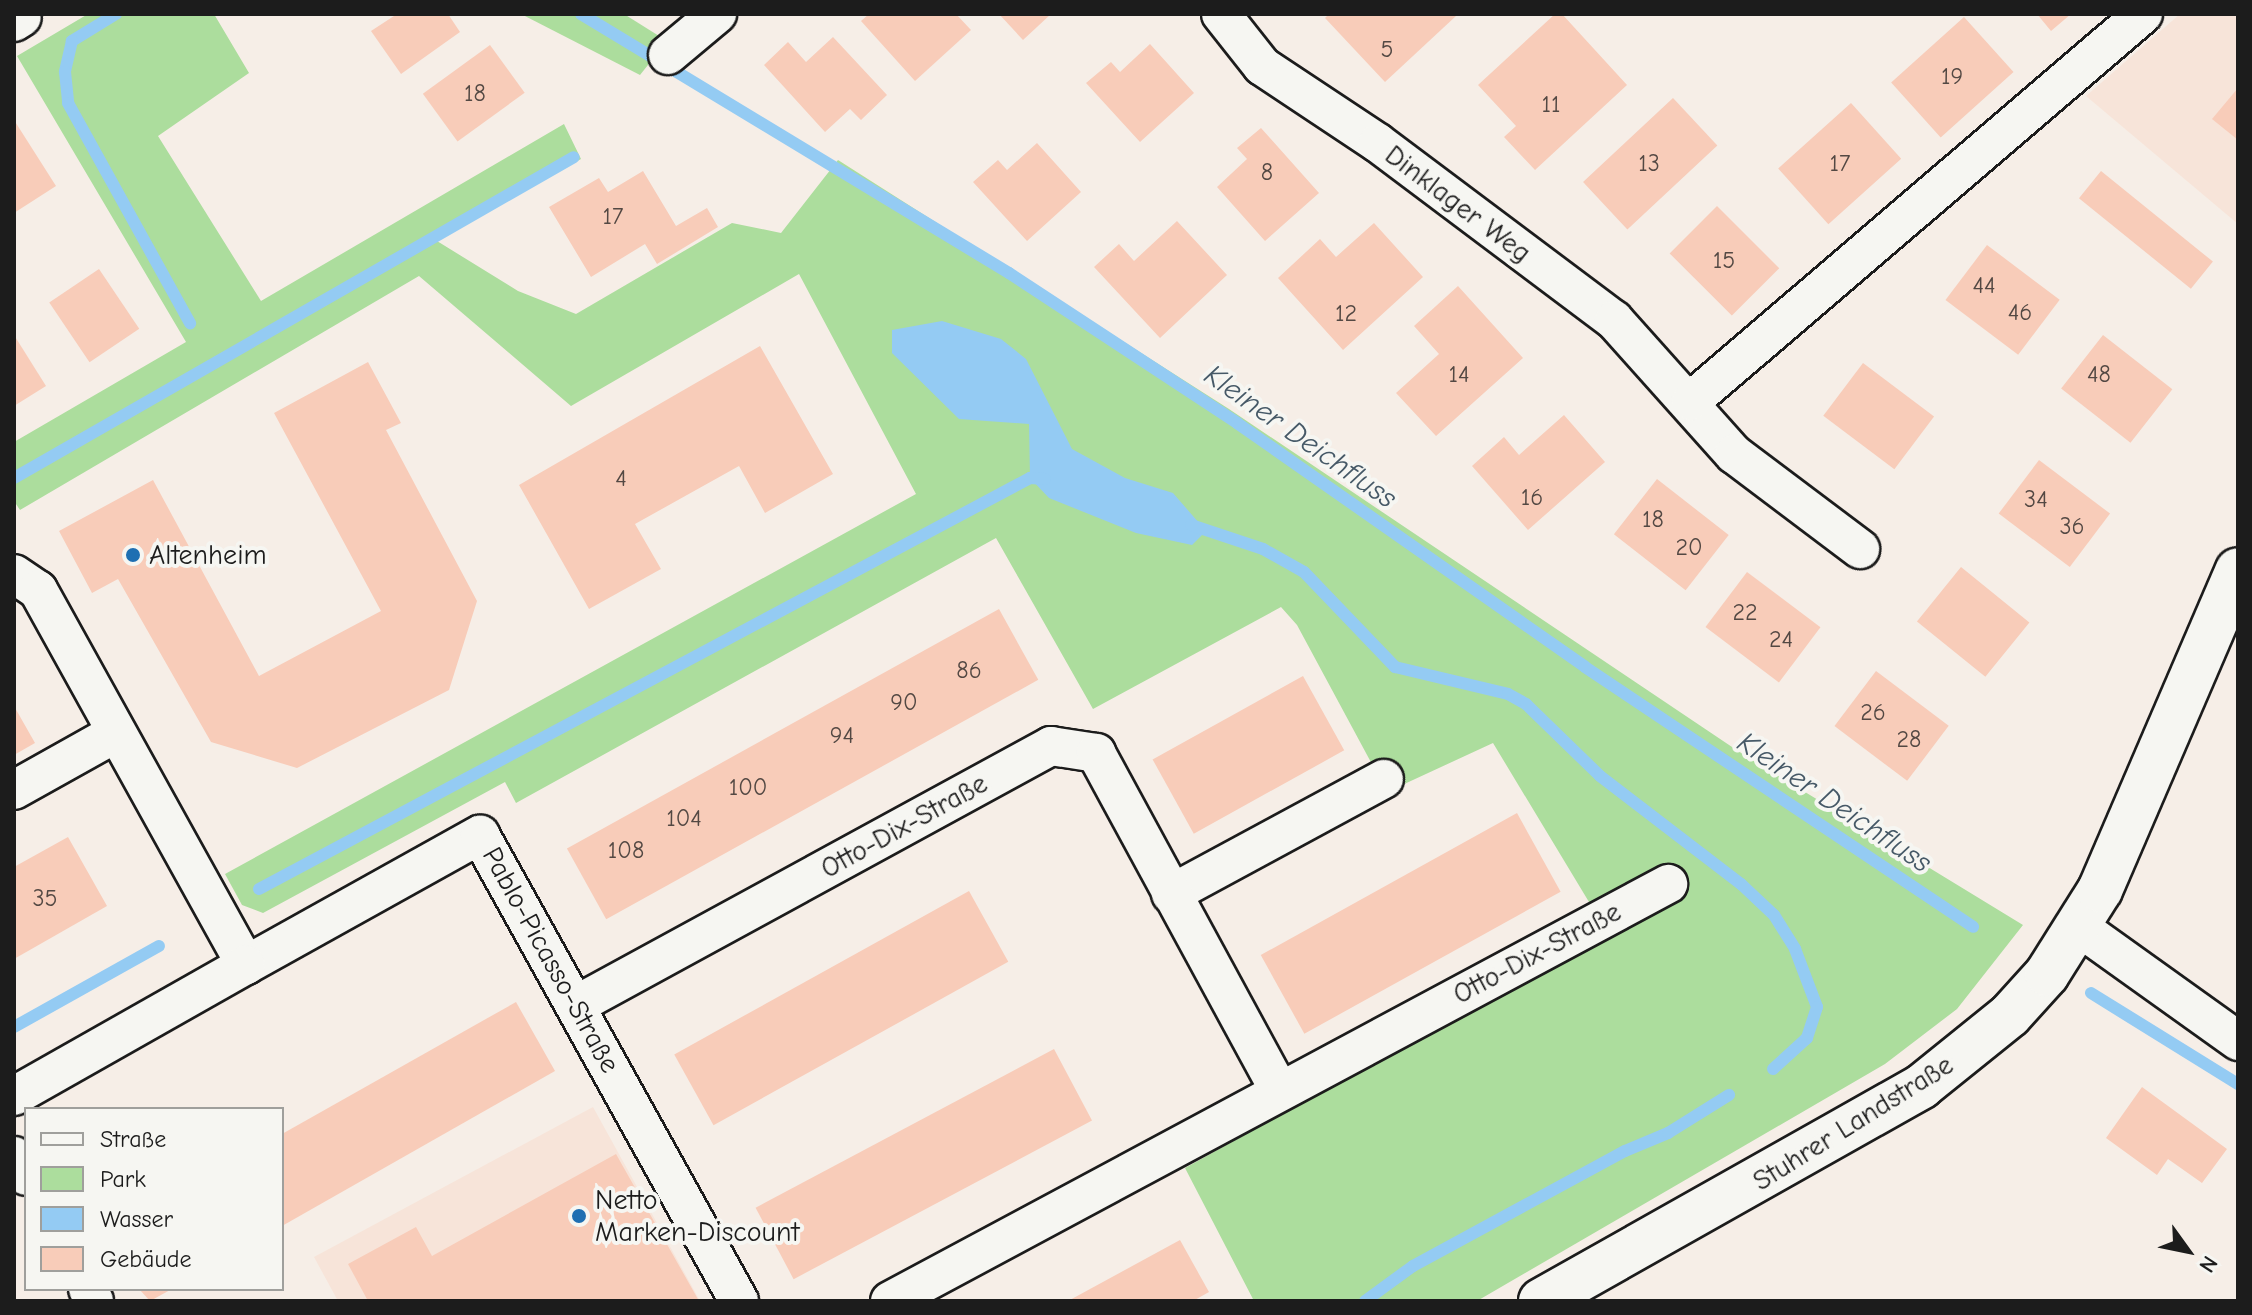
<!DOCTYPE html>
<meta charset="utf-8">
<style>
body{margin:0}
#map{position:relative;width:2252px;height:1315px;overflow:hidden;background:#f6eee7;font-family:"Comic Neue",sans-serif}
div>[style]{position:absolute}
.built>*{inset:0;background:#f7e4d9}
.green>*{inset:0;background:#acdd9d}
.water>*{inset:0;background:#94cbf3}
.stream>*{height:12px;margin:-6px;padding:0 6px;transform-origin:6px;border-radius:6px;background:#94cbf3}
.building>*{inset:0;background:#f8ccb9;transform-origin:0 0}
.roads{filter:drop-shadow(2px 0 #1c1c1c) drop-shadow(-2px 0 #1c1c1c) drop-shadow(0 2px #1c1c1c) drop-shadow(0 -2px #1c1c1c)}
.minor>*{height:38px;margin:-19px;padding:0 19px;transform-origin:19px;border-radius:19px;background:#f6f6f2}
.secondary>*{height:44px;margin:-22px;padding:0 22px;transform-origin:22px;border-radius:22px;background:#f6f6f2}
.dots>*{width:22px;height:22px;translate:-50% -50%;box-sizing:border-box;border:4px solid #f6f6f2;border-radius:50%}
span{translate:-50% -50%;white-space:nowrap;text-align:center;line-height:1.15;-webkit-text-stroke:8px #f6f6f2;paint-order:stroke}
.number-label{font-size:24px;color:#534843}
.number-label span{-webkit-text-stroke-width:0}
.street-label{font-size:28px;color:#1c1c1c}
.poi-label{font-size:28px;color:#1c1c1c}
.left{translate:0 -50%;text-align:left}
.water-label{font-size:30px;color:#465967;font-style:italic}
.frame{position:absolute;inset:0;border:16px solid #1c1c1c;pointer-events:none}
.legend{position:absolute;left:24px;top:1107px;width:260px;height:184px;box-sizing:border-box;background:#f6f6f2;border:2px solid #9f9f9c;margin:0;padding:10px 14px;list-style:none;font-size:24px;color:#1c1c1c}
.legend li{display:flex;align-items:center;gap:16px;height:40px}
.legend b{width:40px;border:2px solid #9f9f9c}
.north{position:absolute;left:2148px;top:1211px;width:80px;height:80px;-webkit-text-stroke:6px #f6f6f2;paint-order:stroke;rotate:123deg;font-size:22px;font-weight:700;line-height:32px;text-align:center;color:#1c1c1c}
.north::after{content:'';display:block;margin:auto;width:28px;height:36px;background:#1c1c1c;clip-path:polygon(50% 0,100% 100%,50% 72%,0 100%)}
</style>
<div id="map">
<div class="built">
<div style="clip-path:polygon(2180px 14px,2238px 14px,2238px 224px,2086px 96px)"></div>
<div style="clip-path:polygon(593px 1107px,700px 1301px,338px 1301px,314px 1257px)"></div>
</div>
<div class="green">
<div style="clip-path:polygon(88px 14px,214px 14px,249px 73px,158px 136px,261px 301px,564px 124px,581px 159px,437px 241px,518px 291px,576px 314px,732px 223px,781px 233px,838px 160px,1229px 409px,1738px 751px,2023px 925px,1957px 1009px,1885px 1064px,1477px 1301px,1254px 1301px,1185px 1168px,1651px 909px,1592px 907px,1493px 743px,1387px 792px,1297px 625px,1281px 607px,1093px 709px,996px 538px,516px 803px,505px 782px,263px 913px,242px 905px,225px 874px,916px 494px,799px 274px,571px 406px,419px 276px,20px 510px,14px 501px,14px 442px,186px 342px,17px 56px)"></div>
<div style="clip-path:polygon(521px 14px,624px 14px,667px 41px,640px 75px)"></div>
</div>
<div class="water">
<div style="clip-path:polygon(942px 321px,1001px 339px,1026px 359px,1072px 449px,1125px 478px,1173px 493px,1206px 531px,1192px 545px,1136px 533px,1049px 498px,1030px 478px,1029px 424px,959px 419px,892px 353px,892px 330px)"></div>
</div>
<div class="stream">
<div style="left:116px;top:14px;width:52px;rotate:148.5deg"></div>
<div style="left:72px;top:41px;width:32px;rotate:103deg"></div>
<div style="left:65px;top:72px;width:31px;rotate:84deg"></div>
<div style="left:68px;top:103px;width:252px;rotate:61deg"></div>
<div style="left:581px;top:14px;width:500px;rotate:31.18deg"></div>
<div style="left:1009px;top:273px;width:273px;rotate:33.3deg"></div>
<div style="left:1237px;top:423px;width:425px;rotate:35deg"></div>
<div style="left:1585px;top:667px;width:467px;rotate:33.8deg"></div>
<div style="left:14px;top:478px;width:645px;rotate:-29.82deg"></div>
<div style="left:1191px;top:525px;width:76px;rotate:18.4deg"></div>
<div style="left:1263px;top:549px;width:47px;rotate:29.3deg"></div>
<div style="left:1304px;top:572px;width:132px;rotate:46.2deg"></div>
<div style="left:1395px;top:667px;width:116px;rotate:13.4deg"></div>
<div style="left:1508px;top:694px;width:21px;rotate:29deg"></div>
<div style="left:1526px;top:704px;width:103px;rotate:44.2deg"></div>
<div style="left:1600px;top:776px;width:178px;rotate:37.5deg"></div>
<div style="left:1741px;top:884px;width:45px;rotate:43.2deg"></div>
<div style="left:1774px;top:915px;width:40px;rotate:58deg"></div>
<div style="left:1795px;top:949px;width:62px;rotate:69.2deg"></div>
<div style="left:1817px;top:1007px;width:33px;rotate:108deg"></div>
<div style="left:1807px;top:1038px;width:46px;rotate:137.6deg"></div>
<div style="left:259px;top:889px;width:874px;rotate:-28.06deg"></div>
<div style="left:1030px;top:478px;width:15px;rotate:4deg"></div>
<div style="left:2091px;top:993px;width:173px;rotate:31.8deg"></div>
<div style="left:14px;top:1027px;width:166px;rotate:-29.2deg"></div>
<div style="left:1365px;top:1301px;width:59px;rotate:-36.1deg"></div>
<div style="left:1413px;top:1266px;width:241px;rotate:-28.5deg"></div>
<div style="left:1625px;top:1151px;width:47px;rotate:-22.7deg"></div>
<div style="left:1668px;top:1133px;width:72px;rotate:-31.9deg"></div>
</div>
<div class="building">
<div style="clip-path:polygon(397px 14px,448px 14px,460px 32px,401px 74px,371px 31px)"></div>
<div style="clip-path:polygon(869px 14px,956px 14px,971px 30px,915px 81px,861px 21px)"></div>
<div style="clip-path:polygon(999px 14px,1051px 14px,1023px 40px)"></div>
<div style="clip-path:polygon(1329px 14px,1454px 14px,1456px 16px,1385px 82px,1325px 18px)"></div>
<div style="clip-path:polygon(1555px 14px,1562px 14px,1627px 85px,1535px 170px,1504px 137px,1516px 126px,1478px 85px)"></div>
<div style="clip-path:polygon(2037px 14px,2071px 14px,2051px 31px)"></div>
<div style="left:1964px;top:17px;width:74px;height:98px;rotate:48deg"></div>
<div style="clip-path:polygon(833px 37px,887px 95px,861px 120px,850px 109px,825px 132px,764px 65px,788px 42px,806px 62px)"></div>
<div style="clip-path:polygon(1150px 44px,1194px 93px,1140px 142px,1086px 83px,1111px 62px,1120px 72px)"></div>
<div style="left:490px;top:45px;width:59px;height:83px;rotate:54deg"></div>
<div style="clip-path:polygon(2238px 88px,2238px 140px,2212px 119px)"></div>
<div style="left:1673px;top:98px;width:65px;height:123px;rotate:47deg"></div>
<div style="left:1851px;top:103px;width:75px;height:98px;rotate:48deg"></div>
<div style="clip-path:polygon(14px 120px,56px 186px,14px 213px)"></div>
<div style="clip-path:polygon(1261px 128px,1319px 193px,1265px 241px,1217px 187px,1247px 159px,1237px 148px)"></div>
<div style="clip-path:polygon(1037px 143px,1081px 192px,1027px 241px,973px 182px,998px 160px,1007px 170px)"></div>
<div style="clip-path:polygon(643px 171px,676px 226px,707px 208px,718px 227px,657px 264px,645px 244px,591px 277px,549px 207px,599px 178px,608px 192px)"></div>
<div style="left:2101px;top:171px;width:144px;height:35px;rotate:39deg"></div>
<div style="left:1717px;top:206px;width:88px;height:67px;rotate:45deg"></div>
<div style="clip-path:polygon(1177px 221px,1227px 275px,1160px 338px,1094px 267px,1119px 244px,1134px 261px)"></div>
<div style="clip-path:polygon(1374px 223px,1423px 277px,1343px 350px,1278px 278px,1320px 239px,1336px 257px)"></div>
<div style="left:1987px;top:245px;width:91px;height:69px;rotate:37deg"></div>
<div style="left:99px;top:269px;width:72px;height:60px;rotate:56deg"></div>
<div style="clip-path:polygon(1458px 286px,1523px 358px,1436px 436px,1396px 393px,1439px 354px,1414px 326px)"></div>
<div style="clip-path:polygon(14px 335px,46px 386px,14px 406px)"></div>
<div style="left:2103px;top:335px;width:88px;height:68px;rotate:38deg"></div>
<div style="clip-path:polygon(760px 346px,833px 474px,765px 513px,739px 466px,635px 524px,661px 569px,589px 609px,519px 485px)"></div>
<div style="clip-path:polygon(368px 362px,401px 423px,386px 430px,477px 601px,449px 690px,297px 768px,211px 742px,118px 579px,92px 593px,59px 531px,153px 480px,259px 676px,381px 611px,274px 413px)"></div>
<div style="left:1863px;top:363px;width:89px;height:66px;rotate:37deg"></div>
<div style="clip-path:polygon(1564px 415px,1605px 462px,1528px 530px,1472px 466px,1504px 437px,1519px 455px)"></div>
<div style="left:2039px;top:460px;width:89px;height:67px;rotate:37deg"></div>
<div style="left:1657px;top:479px;width:91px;height:70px;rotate:38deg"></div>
<div style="left:1961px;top:567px;width:88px;height:70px;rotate:39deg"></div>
<div style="left:1747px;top:572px;width:92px;height:69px;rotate:37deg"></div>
<div style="left:999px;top:609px;width:81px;height:494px;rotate:61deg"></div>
<div style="left:1876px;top:671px;width:91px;height:69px;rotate:37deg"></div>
<div style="left:1303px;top:676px;width:85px;height:172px;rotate:61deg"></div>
<div style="clip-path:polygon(14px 706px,35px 743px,14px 755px)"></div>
<div style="left:1517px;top:813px;width:90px;height:293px;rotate:61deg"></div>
<div style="clip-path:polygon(68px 837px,107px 906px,14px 959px,14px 867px)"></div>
<div style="left:969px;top:891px;width:81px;height:337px;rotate:61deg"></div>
<div style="clip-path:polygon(516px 1002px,555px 1071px,282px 1226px,282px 1134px)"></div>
<div style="left:1054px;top:1049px;width:81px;height:338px;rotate:62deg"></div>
<div style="clip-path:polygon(2142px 1087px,2227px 1149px,2202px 1183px,2168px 1159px,2157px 1175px,2106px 1138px)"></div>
<div style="clip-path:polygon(616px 1154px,699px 1301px,368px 1301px,348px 1264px,416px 1227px,432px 1256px)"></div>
<div style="clip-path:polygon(1180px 1240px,1209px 1292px,1193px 1301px,1068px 1301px)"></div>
<div style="clip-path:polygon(139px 1289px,172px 1289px,150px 1301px)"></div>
</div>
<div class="roads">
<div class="minor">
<div style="left:1221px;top:14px;width:66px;rotate:51.7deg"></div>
<div style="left:1262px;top:66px;width:139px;rotate:33.6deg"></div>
<div style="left:1378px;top:143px;width:295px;rotate:36.9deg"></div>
<div style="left:1614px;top:320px;width:180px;rotate:48.2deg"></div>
<div style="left:1734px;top:454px;width:158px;rotate:37deg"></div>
<div style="left:14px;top:22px;width:9px;rotate:-32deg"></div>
<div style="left:668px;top:55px;width:64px;rotate:-39.9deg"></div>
<div style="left:1691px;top:401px;width:595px;rotate:-40.57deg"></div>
<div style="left:14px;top:574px;width:29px;rotate:34deg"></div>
<div style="left:38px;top:590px;width:429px;rotate:61deg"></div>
<div style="left:246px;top:965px;width:268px;rotate:-29.1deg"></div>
<div style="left:480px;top:835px;width:533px;rotate:60.93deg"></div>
<div style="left:14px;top:790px;width:117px;rotate:-29.2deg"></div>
<div style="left:1171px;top:894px;width:242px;rotate:-28.4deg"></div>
<div style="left:2079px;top:927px;width:196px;rotate:35.6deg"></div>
<div style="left:578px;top:1004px;width:539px;rotate:-28.61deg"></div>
<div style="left:1051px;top:746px;width:46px;rotate:8.8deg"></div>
<div style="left:1096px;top:753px;width:383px;rotate:61.5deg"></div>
<div style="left:14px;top:1096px;width:266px;rotate:-29.5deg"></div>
<div style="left:14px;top:1156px;width:23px;rotate:59deg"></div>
<div style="left:88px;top:1289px;width:13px;rotate:63deg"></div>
<div style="left:890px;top:1301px;width:883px;rotate:-28.19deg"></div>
</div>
<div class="secondary">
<div style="left:1541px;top:1301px;width:437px;rotate:-29.4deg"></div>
<div style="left:1922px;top:1086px;width:113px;rotate:-38.9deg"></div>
<div style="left:2010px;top:1015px;width:55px;rotate:-47.9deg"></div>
<div style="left:2047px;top:974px;width:99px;rotate:-57.8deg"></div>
<div style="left:2100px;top:890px;width:348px;rotate:-66.7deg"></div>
</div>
</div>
<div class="dots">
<div style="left:133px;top:555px;background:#1f6fb2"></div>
<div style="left:579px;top:1216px;background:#1f6fb2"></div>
</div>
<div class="number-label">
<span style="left:1387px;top:50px">5</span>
<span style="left:1952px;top:77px">19</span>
<span style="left:475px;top:94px">18</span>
<span style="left:1551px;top:105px">11</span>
<span style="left:1649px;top:164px">13</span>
<span style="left:1840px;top:164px">17</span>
<span style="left:1267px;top:173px">8</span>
<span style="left:613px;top:217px">17</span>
<span style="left:1724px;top:261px">15</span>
<span style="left:1984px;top:286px">44</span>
<span style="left:2020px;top:313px">46</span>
<span style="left:1346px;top:314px">12</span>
<span style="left:1459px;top:375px">14</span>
<span style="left:2099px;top:375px">48</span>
<span style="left:621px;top:479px">4</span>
<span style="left:1532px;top:498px">16</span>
<span style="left:2036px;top:500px">34</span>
<span style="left:1653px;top:520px">18</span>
<span style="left:2072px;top:527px">36</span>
<span style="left:1689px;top:548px">20</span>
<span style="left:1745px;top:613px">22</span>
<span style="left:1781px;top:640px">24</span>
<span style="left:969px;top:671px">86</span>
<span style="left:904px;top:703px">90</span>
<span style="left:1873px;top:713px">26</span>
<span style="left:842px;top:736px">94</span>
<span style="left:1909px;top:740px">28</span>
<span style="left:748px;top:788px">100</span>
<span style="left:684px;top:819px">104</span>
<span style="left:626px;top:851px">108</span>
<span style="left:45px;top:899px">35</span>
</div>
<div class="street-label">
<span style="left:1458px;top:204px;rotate:37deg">Dinklager Weg</span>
<span style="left:904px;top:826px;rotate:-29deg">Otto-Dix-Straße</span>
<span style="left:1537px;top:953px;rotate:-28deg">Otto-Dix-Straße</span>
<span style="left:551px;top:960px;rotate:61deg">Pablo-Picasso-Straße</span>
<span style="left:1853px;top:1123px;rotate:-32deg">Stuhrer Landstraße</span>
</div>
<div class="poi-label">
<span class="left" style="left:149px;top:555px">Altenheim</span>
<span class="left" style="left:595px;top:1216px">Netto<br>Marken-Discount</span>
</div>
<div class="water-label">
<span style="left:1300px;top:437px;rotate:35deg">Kleiner Deichfluss</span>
<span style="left:1834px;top:803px;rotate:34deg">Kleiner Deichfluss</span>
</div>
<div class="frame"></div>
<ul class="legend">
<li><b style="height:10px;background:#f6f6f2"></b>Straße</li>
<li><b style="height:22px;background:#acdd9d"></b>Park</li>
<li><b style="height:22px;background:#94cbf3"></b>Wasser</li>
<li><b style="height:22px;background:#f8ccb9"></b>Gebäude</li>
</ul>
<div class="north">N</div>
</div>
